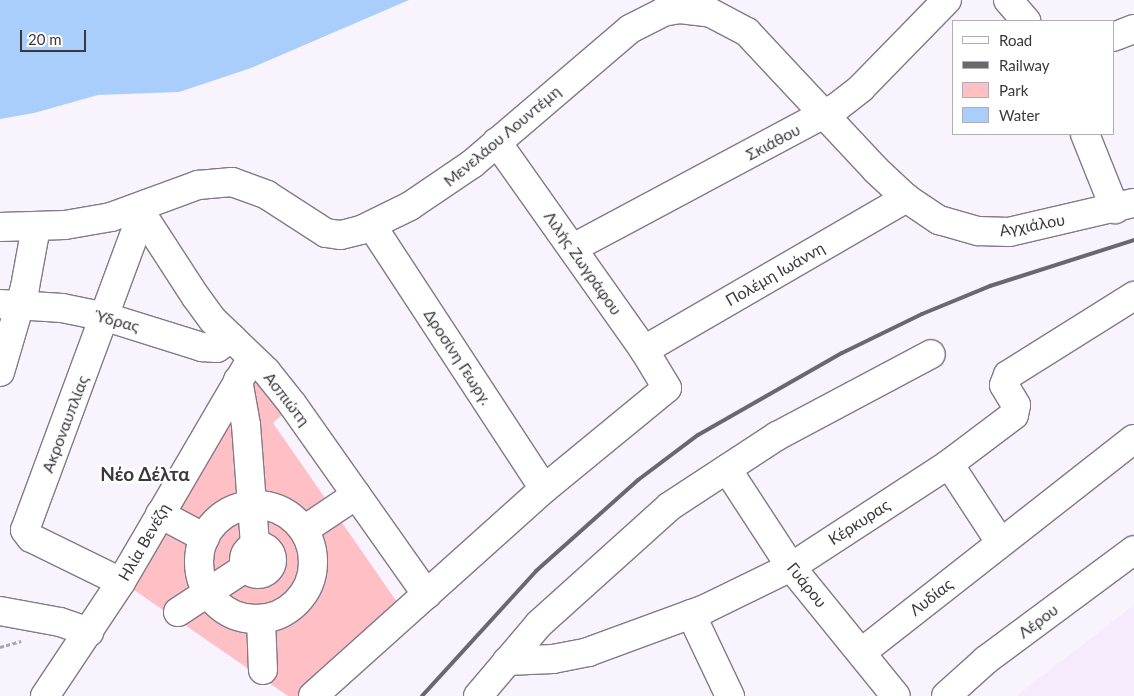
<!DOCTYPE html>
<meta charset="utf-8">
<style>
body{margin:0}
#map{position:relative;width:1134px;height:696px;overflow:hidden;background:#f9f3fd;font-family:Lato,sans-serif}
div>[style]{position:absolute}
.built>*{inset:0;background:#f6eafd}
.green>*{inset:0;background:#fec0c5}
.water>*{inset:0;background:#a9cefb}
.path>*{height:3px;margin-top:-1.5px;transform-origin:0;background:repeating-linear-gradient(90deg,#aba6af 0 4px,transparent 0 6.5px)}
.roads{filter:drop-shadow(1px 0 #837989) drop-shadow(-1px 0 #837989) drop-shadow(0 1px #837989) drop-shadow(0 -1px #837989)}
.minor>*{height:28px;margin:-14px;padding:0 14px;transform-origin:14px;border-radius:14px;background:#fff}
.minor>.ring{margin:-14px;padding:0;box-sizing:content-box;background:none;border:28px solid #fff;border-radius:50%}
.rail>*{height:4px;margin:-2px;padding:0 2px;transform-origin:2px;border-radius:2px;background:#6b676f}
span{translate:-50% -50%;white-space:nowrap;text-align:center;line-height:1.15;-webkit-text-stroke:5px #fff;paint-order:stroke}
.street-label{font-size:16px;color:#3b373e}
.quarter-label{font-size:19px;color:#3b373e;font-weight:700}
.legend{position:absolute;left:952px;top:20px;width:162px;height:115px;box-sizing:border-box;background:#fff;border:1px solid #b1afb2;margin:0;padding:6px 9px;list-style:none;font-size:15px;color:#3b373e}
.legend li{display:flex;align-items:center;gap:10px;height:25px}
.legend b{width:25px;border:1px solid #b1afb2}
.scale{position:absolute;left:20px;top:30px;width:66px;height:22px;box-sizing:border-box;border:2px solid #3b373e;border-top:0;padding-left:6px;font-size:15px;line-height:18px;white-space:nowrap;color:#3b373e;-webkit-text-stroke:4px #fff;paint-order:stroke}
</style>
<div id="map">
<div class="built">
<div style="clip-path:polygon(1134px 605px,1134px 696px,1016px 696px)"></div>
</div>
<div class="green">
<div style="clip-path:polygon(253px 377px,259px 379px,283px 414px,273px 423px,397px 602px,300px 696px,288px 696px,134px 590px)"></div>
</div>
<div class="water">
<div style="clip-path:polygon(0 0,409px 0,251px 68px,179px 92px,98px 95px,34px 113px,0 119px)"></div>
</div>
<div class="path">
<div style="left:0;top:647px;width:22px;rotate:-16deg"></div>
</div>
<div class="roads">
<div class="minor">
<div style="left:1008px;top:0;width:28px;rotate:49deg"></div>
<div style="left:1113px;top:37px;width:22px;rotate:-21deg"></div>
<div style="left:1085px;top:134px;width:81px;rotate:68.2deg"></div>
<div style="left:142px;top:207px;width:7px;rotate:90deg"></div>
<div style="left:142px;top:214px;width:99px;rotate:57deg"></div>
<div style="left:196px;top:297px;width:29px;rotate:54deg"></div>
<div style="left:213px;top:320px;width:74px;rotate:43.9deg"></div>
<div style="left:266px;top:371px;width:43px;rotate:51.5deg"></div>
<div style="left:293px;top:405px;width:232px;rotate:54.8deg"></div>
<div style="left:372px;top:226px;width:314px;rotate:56.8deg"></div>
<div style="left:0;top:227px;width:65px;rotate:-1.8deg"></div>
<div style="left:65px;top:225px;width:47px;rotate:-9.9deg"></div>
<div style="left:111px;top:217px;width:93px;rotate:-20.2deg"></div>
<div style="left:198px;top:185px;width:34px;rotate:-5deg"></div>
<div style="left:232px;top:182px;width:37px;rotate:20deg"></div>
<div style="left:267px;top:195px;width:70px;rotate:32.8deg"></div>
<div style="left:326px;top:233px;width:15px;rotate:8deg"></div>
<div style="left:341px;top:235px;width:21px;rotate:-14deg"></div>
<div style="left:361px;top:230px;width:55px;rotate:-26.1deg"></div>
<div style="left:410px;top:206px;width:75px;rotate:-34.1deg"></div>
<div style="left:472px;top:164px;width:208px;rotate:-40.5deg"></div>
<div style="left:630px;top:29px;width:37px;rotate:-27deg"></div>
<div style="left:663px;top:12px;width:17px;rotate:-10deg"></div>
<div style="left:680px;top:9px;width:31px;rotate:7deg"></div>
<div style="left:711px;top:13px;width:41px;rotate:27.8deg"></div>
<div style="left:747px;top:32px;width:189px;rotate:46.9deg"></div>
<div style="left:876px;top:170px;width:41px;rotate:43deg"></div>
<div style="left:906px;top:198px;width:40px;rotate:34deg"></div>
<div style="left:939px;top:220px;width:41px;rotate:15.8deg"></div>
<div style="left:978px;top:231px;width:31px;rotate:2deg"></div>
<div style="left:1009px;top:232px;width:128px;rotate:-13.1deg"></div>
<div style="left:573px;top:248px;width:299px;rotate:-28.1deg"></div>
<div style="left:837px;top:107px;width:31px;rotate:-38deg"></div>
<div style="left:861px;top:88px;width:123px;rotate:-45.7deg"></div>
<div style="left:0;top:304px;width:62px;rotate:3.7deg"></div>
<div style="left:62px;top:308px;width:45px;rotate:11.6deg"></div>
<div style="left:106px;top:317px;width:101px;rotate:17.4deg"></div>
<div style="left:202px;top:347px;width:15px;rotate:4deg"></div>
<div style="left:217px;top:348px;width:18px;rotate:-34deg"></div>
<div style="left:644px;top:350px;width:303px;rotate:-30.1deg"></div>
<div style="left:0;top:372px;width:89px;rotate:-73.6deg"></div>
<div style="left:25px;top:287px;width:61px;rotate:-79.6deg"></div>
<div style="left:238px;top:380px;width:46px;rotate:79.9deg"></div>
<div style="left:246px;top:425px;width:121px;rotate:85.7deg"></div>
<div style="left:949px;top:464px;width:93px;rotate:56.8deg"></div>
<div style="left:727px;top:469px;width:117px;rotate:56.9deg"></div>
<div style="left:791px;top:567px;width:166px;rotate:50.9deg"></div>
<div class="ring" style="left:199px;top:505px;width:86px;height:86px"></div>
<div style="left:160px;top:514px;width:51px;rotate:28.1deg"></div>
<div style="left:304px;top:530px;width:63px;rotate:-33.9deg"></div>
<div class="ring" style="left:244px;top:546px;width:0;height:0"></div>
<div style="left:121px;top:582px;width:100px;rotate:-153.9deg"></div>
<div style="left:31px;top:538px;width:10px;rotate:-127deg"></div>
<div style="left:25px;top:530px;width:337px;rotate:-69.7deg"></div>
<div style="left:0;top:611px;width:61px;rotate:10.4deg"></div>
<div style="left:60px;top:622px;width:31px;rotate:19deg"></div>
<div style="left:178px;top:612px;width:80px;rotate:-33.3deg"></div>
<div style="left:691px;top:614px;width:91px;rotate:64.6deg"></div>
<div style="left:261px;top:619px;width:51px;rotate:87.8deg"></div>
<div style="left:862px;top:652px;width:345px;rotate:-38.1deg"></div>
<div style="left:507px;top:661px;width:46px;rotate:-2.5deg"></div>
<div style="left:553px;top:659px;width:36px;rotate:-11deg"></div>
<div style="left:588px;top:652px;width:125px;rotate:-20.2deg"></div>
<div style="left:705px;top:609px;width:96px;rotate:-26deg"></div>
<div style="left:791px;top:567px;width:189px;rotate:-33.1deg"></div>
<div style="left:949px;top:464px;width:81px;rotate:-37deg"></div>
<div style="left:1014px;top:415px;width:10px;rotate:-79deg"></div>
<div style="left:1016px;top:405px;width:23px;rotate:-121deg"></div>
<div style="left:1004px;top:385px;width:11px;rotate:-68deg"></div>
<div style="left:1008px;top:375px;width:149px;rotate:-32.1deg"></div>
<div style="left:45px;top:696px;width:137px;rotate:-56.3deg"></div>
<div style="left:121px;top:582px;width:259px;rotate:-59.7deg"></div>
<div style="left:313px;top:696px;width:310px;rotate:-41.9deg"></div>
<div style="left:544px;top:489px;width:159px;rotate:-39.4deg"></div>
<div style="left:667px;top:388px;width:44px;rotate:-121.2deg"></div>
<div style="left:644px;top:350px;width:255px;rotate:-125.3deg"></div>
<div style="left:478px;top:696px;width:94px;rotate:-49.7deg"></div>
<div style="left:539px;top:624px;width:176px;rotate:-42deg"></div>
<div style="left:670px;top:506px;width:128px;rotate:-33.2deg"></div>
<div style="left:777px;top:436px;width:174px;rotate:-28deg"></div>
<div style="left:946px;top:696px;width:54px;rotate:-42deg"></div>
<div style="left:986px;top:660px;width:184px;rotate:-36.6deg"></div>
</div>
</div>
<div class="rail">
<div style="left:422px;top:696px;width:169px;rotate:-47.6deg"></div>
<div style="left:536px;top:571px;width:137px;rotate:-41.7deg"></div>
<div style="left:638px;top:480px;width:75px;rotate:-36.9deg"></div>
<div style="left:698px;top:435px;width:166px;rotate:-29.7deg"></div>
<div style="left:842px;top:353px;width:89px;rotate:-26deg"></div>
<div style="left:922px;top:314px;width:74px;rotate:-22.4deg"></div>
<div style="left:990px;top:286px;width:151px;rotate:-17.7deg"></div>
</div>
<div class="street-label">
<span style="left:502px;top:136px;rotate:-40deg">Μενελάου Λουντέμη</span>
<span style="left:773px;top:142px;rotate:-28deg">Σκιάθου</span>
<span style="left:1032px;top:225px;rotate:-10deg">Αγχιάλου</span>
<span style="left:583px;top:263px;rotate:55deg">Λιλής Ζωγράφου</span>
<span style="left:775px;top:274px;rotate:-30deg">Πολέμη Ιωάννη</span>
<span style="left:118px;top:321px;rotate:15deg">Ύδρας</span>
<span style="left:458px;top:357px;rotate:57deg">Δροσίνη Γεωργ.</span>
<span style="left:287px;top:399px;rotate:52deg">Ασπιώτη</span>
<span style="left:65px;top:424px;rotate:-69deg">Ακροναυπλίας</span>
<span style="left:859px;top:522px;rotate:-33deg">Κέρκυρας</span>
<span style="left:144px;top:542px;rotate:-60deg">Ηλία Βενέζη</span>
<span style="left:807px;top:585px;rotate:51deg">Γυάρου</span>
<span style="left:931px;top:597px;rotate:-38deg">Λυδίας</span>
<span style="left:1038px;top:621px;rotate:-37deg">Λέρου</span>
</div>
<div class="quarter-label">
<span style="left:145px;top:474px">Νέο Δέλτα</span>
</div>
<ul class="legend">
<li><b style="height:6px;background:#fff"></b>Road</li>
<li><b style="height:6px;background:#6b676f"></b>Railway</li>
<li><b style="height:14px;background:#fec0c5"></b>Park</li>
<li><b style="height:14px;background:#a9cefb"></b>Water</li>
</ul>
<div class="scale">20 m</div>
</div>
